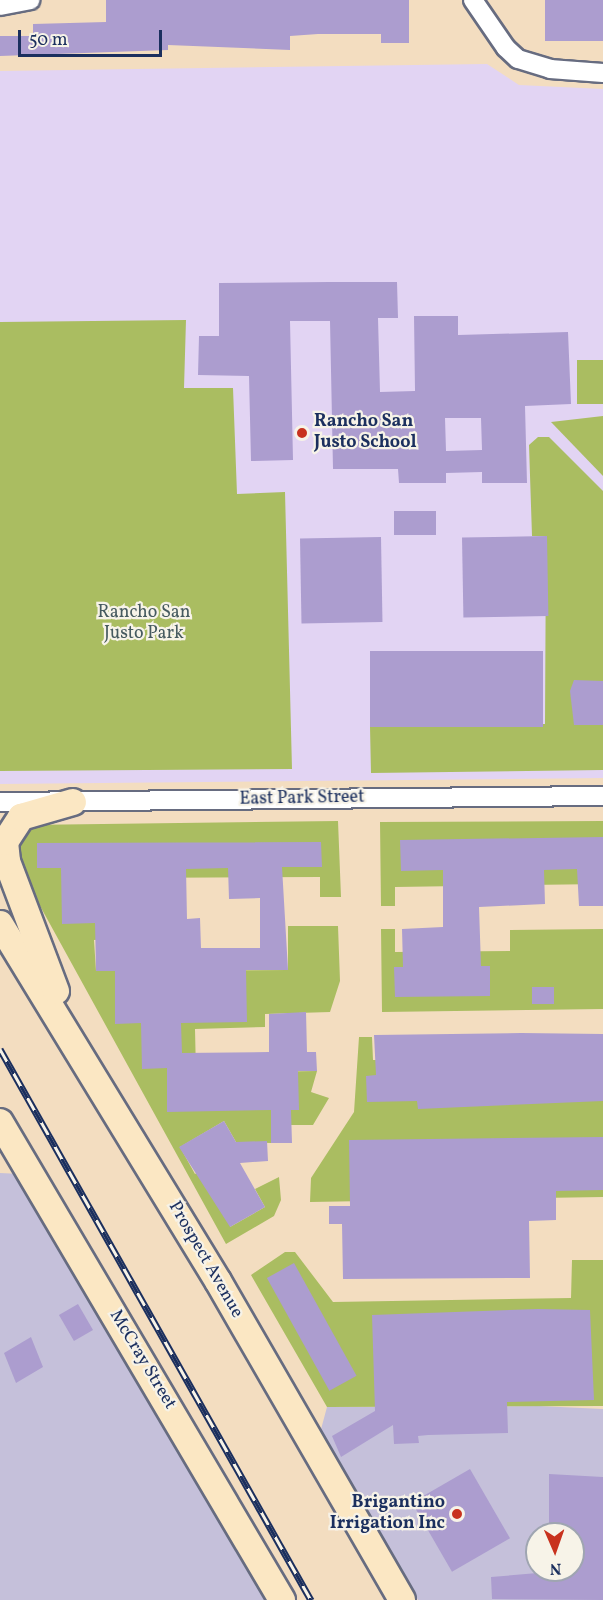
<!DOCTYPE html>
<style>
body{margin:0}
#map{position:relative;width:603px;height:1600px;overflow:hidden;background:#f3ddc0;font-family:Vollkorn,serif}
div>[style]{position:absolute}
.built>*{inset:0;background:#e2d4f3}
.industrial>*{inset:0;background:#c5c0da}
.green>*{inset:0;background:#aabd61;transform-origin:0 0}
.building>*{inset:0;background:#ac9dcf;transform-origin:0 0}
.roads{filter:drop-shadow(2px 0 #676c80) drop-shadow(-2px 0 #676c80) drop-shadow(0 2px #676c80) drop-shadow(0 -2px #676c80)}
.street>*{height:18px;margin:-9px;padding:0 9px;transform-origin:9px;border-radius:9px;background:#fff}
.secondary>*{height:26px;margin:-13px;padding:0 13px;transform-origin:13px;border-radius:13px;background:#fbe7c3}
.rail>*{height:7px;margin-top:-3.5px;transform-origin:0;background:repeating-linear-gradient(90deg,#f7f3e8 0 14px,#1b2f5e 0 28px);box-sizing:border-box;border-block:2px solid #1b2f5e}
.dots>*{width:16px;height:16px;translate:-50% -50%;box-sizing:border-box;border:3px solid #f7f3e8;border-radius:50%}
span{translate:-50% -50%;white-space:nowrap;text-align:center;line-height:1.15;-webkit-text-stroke:4.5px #f7f3e8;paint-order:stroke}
.poi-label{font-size:18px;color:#1b2f5e;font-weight:700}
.left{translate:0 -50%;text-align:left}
.right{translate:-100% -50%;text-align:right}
.park-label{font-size:18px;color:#465a5f}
.street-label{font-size:18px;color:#1b2f5e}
.north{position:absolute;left:525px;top:1522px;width:60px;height:60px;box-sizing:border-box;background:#f7f3e8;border:2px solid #9fa5b1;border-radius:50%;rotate:178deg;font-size:16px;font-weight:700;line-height:24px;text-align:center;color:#1b2f5e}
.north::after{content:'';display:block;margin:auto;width:21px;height:27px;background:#c8321e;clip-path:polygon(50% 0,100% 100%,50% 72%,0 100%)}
.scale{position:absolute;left:18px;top:30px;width:144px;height:27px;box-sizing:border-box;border:3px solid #1b2f5e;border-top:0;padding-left:8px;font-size:18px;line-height:21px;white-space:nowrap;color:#1b2f5e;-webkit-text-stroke:4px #f7f3e8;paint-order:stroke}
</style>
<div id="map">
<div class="built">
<div style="clip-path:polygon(487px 64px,519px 85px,603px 89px,603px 778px,0 784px,0 71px)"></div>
</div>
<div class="industrial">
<div style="clip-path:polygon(0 1173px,21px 1174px,271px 1600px,0 1600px)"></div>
<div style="clip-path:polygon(evenodd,539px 1406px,603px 1409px,603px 1600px,418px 1600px,320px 1433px,327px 1407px,539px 1406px,537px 1534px,573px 1534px,573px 1570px,537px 1570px,537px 1534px)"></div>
</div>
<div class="green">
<div style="clip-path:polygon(186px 320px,184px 388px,233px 388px,237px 494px,285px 492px,292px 769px,0 771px,0 322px)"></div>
<div style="left:577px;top:360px;width:26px;height:44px"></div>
<div style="clip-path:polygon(603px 416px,603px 476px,551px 422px)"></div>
<div style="clip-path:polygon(538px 437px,549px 437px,603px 491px,603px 770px,371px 773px,370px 727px,545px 724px,546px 536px,532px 536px,529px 445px)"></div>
<div style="clip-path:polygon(338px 821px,341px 897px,320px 897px,320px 877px,119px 878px,120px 938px,94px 940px,96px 971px,288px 970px,288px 926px,338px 926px,340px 981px,330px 1012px,265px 1014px,265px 1027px,195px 1029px,196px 1073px,317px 1071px,311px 1092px,329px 1098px,313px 1125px,271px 1125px,271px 1143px,236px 1142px,224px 1121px,180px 1147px,195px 1174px,237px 1150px,230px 1227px,265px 1207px,255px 1189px,279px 1177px,281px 1200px,274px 1216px,226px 1244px,12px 855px,26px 825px)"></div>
<div style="clip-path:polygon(603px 821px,603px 884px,395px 887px,395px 906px,381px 906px,380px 822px)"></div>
<div style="clip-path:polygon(381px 929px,395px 929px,395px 952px,510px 951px,510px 930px,603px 929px,603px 1009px,382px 1012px)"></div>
<div style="clip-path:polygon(359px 1037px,372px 1037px,373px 1060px,603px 1056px,603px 1197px,310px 1202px,311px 1178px,354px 1112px)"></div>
<div style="clip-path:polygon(285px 1252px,295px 1252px,333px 1302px,571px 1298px,572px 1260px,603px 1260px,603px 1406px,327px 1407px,251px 1275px)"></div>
</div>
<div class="building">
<div style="clip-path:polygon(106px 0,409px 0,409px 43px,381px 43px,381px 34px,318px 34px,290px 36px,290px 50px,168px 45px,168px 50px,0 56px,0 36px,33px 36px,33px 24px,106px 22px)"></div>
<div style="left:545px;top:0;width:58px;height:41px"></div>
<div style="clip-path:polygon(evenodd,330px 282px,397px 282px,398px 318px,378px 318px,380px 392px,415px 391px,414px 316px,458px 316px,458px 335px,568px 332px,571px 404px,525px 406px,527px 483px,482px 483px,482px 472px,446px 473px,446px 483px,399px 483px,398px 469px,333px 469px,330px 321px,290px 321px,293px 460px,251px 461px,249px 376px,198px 375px,199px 336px,219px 336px,219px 283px,330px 282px,445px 418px,481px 418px,482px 450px,446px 451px,445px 418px)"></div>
<div style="left:436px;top:511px;width:24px;height:42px;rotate:90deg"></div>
<div style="left:547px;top:536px;width:80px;height:85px;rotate:89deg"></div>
<div style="left:381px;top:537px;width:85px;height:81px;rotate:89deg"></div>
<div style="left:370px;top:651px;width:173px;height:76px"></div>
<div style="clip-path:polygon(574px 680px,603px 681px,603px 725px,574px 725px,570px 691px)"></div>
<div style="clip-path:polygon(603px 837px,603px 906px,579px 906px,577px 869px,544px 870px,545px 904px,479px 907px,481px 966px,490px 966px,490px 996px,395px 997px,394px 967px,403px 967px,402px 929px,443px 927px,443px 870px,401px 871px,400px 840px)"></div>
<div style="clip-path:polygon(evenodd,321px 842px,322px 867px,282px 867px,288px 970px,246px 970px,247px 1022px,181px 1023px,182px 1053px,269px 1052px,269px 1014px,306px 1012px,307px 1052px,316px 1052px,317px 1071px,298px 1071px,299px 1110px,291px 1110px,292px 1143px,271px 1143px,271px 1110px,167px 1112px,167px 1068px,142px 1069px,141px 1023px,115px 1024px,115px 971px,96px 971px,95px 923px,62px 924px,61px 868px,37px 868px,37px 843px,321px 842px,228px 868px,229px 899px,260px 898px,260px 948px,201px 948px,200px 918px,187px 919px,186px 869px,228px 868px)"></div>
<div style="left:532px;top:987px;width:22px;height:17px"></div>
<div style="clip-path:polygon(521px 1033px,603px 1034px,603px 1101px,418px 1109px,417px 1101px,367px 1102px,366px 1076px,376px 1075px,374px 1035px)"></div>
<div style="clip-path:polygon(224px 1121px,236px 1142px,267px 1141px,268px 1161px,240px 1163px,265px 1207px,230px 1227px,179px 1147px)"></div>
<div style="clip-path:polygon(603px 1137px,603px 1190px,556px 1191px,556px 1220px,529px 1221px,530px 1278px,343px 1279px,342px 1224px,329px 1224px,329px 1206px,350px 1206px,349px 1140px)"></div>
<div style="left:294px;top:1263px;width:129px;height:31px;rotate:61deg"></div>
<div style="left:78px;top:1304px;width:30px;height:22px;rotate:60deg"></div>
<div style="clip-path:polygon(538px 1309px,590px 1310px,594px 1400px,507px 1402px,508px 1433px,428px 1435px,418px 1436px,419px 1443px,394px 1444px,393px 1425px,341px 1457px,332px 1436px,375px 1411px,372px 1315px)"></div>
<div style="clip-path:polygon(31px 1337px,43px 1367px,16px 1383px,4px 1353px)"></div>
<div style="left:470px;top:1469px;width:80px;height:67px;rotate:60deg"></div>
<div style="clip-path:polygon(549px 1474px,603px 1477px,603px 1600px,492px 1599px,491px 1577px,573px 1570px,573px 1534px,549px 1534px)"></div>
</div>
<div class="roads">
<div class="street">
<div style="left:473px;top:0;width:58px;rotate:55.5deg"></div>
<div style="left:506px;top:48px;width:16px;rotate:43deg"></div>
<div style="left:518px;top:59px;width:34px;rotate:17deg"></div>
<div style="left:550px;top:69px;width:53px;rotate:4.3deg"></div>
<div style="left:0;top:6px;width:31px;rotate:-11deg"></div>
<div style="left:0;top:802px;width:603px;rotate:-0.57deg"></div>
</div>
<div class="secondary">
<div style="left:0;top:924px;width:418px;rotate:58.6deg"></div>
<div style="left:218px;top:1281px;width:368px;rotate:60deg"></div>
<div style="left:56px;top:991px;width:139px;rotate:-110.7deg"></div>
<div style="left:7px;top:861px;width:19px;rotate:-96deg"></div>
<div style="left:5px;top:842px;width:30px;rotate:-57deg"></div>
<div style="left:21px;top:817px;width:54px;rotate:-16.1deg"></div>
<div style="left:0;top:1122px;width:555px;rotate:59.46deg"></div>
</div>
</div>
<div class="rail">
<div style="left:0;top:1049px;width:633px;rotate:60.56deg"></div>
</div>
<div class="dots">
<div style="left:302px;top:433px;background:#c8321e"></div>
<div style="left:457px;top:1514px;background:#c8321e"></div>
</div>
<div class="poi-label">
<span class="left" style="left:314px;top:433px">Rancho San<br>Justo School</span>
<span class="right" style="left:445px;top:1514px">Brigantino<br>Irrigation Inc</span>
</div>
<div class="park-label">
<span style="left:144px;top:624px">Rancho San<br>Justo Park</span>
</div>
<div class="street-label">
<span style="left:302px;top:799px;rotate:-1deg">East Park Street</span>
<span style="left:205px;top:1260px;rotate:60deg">Prospect Avenue</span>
<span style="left:142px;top:1360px;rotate:59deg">McCray Street</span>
</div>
<div class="north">N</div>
<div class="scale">50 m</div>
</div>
